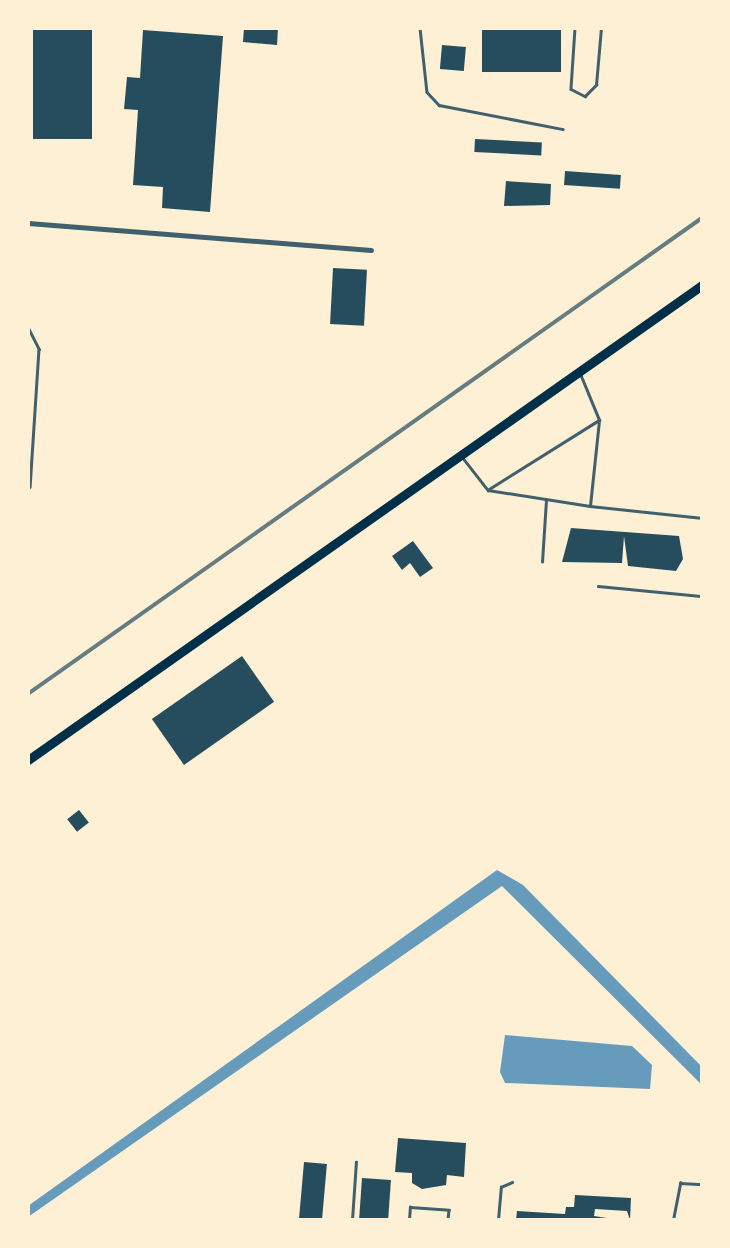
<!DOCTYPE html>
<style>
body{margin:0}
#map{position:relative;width:730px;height:1248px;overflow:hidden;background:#fdf0d5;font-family:Mulish,sans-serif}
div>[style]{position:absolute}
.water>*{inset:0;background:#669bbc}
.building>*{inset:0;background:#264d5e;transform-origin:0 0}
.service>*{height:2.5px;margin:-1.25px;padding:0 1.25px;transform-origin:1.25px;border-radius:1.25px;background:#3f606c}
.minor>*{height:5px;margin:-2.5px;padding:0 2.5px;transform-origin:2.5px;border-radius:2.5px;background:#3f606c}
.trunk>*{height:9px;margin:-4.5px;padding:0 4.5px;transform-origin:4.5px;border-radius:4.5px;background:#003049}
.rail>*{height:3.5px;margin:-1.75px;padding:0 1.75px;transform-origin:1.75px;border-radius:1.75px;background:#657d81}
span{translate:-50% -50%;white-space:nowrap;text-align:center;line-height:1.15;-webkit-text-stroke:5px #fdf0d5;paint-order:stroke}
.frame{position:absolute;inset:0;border:30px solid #fdf0d5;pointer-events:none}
</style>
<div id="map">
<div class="water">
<div style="clip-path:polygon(497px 870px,523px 885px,702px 1067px,702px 1085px,502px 886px,28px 1217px,28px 1206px)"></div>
<div style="clip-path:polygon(505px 1035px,632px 1046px,652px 1065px,650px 1089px,505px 1083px,500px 1072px)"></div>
</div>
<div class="building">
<div style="left:33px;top:28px;width:59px;height:111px"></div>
<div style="clip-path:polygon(244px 28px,278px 28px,277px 45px,243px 42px)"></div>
<div style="left:482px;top:28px;width:79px;height:44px"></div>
<div style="clip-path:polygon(143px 30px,223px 36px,210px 212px,162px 208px,163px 187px,133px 185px,138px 110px,124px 109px,127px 77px,140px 78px)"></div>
<div style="left:442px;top:45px;width:24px;height:24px;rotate:5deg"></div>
<div style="left:475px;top:139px;width:67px;height:13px;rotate:3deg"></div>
<div style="left:565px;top:171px;width:56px;height:14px;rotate:4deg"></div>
<div style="clip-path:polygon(506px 181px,551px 184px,550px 205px,504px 206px)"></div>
<div style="left:333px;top:268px;width:34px;height:56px;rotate:3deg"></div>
<div style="clip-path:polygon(571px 528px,679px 536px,683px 559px,676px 571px,628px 566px,624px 536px,622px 563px,562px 562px)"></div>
<div style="clip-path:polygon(413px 541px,433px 568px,420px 577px,410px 563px,402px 570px,392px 556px)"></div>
<div style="left:242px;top:656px;width:56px;height:110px;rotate:55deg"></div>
<div style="left:79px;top:810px;width:16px;height:15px;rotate:52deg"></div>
<div style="clip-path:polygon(398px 1138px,466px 1143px,464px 1177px,447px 1175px,446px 1185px,422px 1189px,412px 1183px,412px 1173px,395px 1172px)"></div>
<div style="left:304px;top:1162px;width:23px;height:58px;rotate:5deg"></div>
<div style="left:362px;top:1178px;width:29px;height:42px;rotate:4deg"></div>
<div style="clip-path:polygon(575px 1195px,631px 1198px,630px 1220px,627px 1211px,595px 1209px,594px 1216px,619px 1220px,516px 1220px,517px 1211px,565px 1214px,566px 1207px,574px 1207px)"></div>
</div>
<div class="service">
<div style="left:420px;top:28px;width:64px;rotate:83.8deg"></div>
<div style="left:427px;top:92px;width:18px;rotate:47deg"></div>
<div style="left:439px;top:105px;width:126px;rotate:11deg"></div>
<div style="left:575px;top:28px;width:61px;rotate:93.8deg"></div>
<div style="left:571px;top:89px;width:16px;rotate:27deg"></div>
<div style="left:585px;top:96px;width:16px;rotate:-45deg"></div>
<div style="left:596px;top:85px;width:57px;rotate:-85deg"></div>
<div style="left:28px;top:327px;width:25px;rotate:63deg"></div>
<div style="left:39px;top:349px;width:138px;rotate:93.7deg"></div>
<div style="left:463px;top:458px;width:41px;rotate:52deg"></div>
<div style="left:488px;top:490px;width:103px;rotate:8.9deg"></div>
<div style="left:590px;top:506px;width:86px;rotate:-84deg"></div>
<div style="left:599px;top:420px;width:50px;rotate:-112.4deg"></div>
<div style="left:489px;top:489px;width:130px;rotate:-32.1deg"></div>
<div style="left:590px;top:506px;width:113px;rotate:6.1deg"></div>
<div style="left:542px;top:562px;width:62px;rotate:-86.3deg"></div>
<div style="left:598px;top:586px;width:103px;rotate:5.5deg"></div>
<div style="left:701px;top:596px;width:6px;rotate:-81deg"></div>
<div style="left:352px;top:1220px;width:58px;rotate:-86.1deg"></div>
<div style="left:409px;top:1220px;width:13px;rotate:-86deg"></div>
<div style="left:410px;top:1207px;width:39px;rotate:4deg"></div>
<div style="left:449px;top:1210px;width:10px;rotate:96deg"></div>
<div style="left:498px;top:1220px;width:33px;rotate:-85deg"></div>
<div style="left:501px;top:1187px;width:12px;rotate:-24deg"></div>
<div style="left:673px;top:1220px;width:38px;rotate:-79deg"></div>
<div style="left:680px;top:1183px;width:22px;rotate:3deg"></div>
</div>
<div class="minor">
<div style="left:28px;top:223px;width:344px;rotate:4.5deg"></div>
</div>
<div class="trunk">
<div style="left:28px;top:760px;width:825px;rotate:-35.17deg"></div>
</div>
<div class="rail">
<div style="left:28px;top:694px;width:825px;rotate:-35.23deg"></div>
</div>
<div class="frame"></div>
</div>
